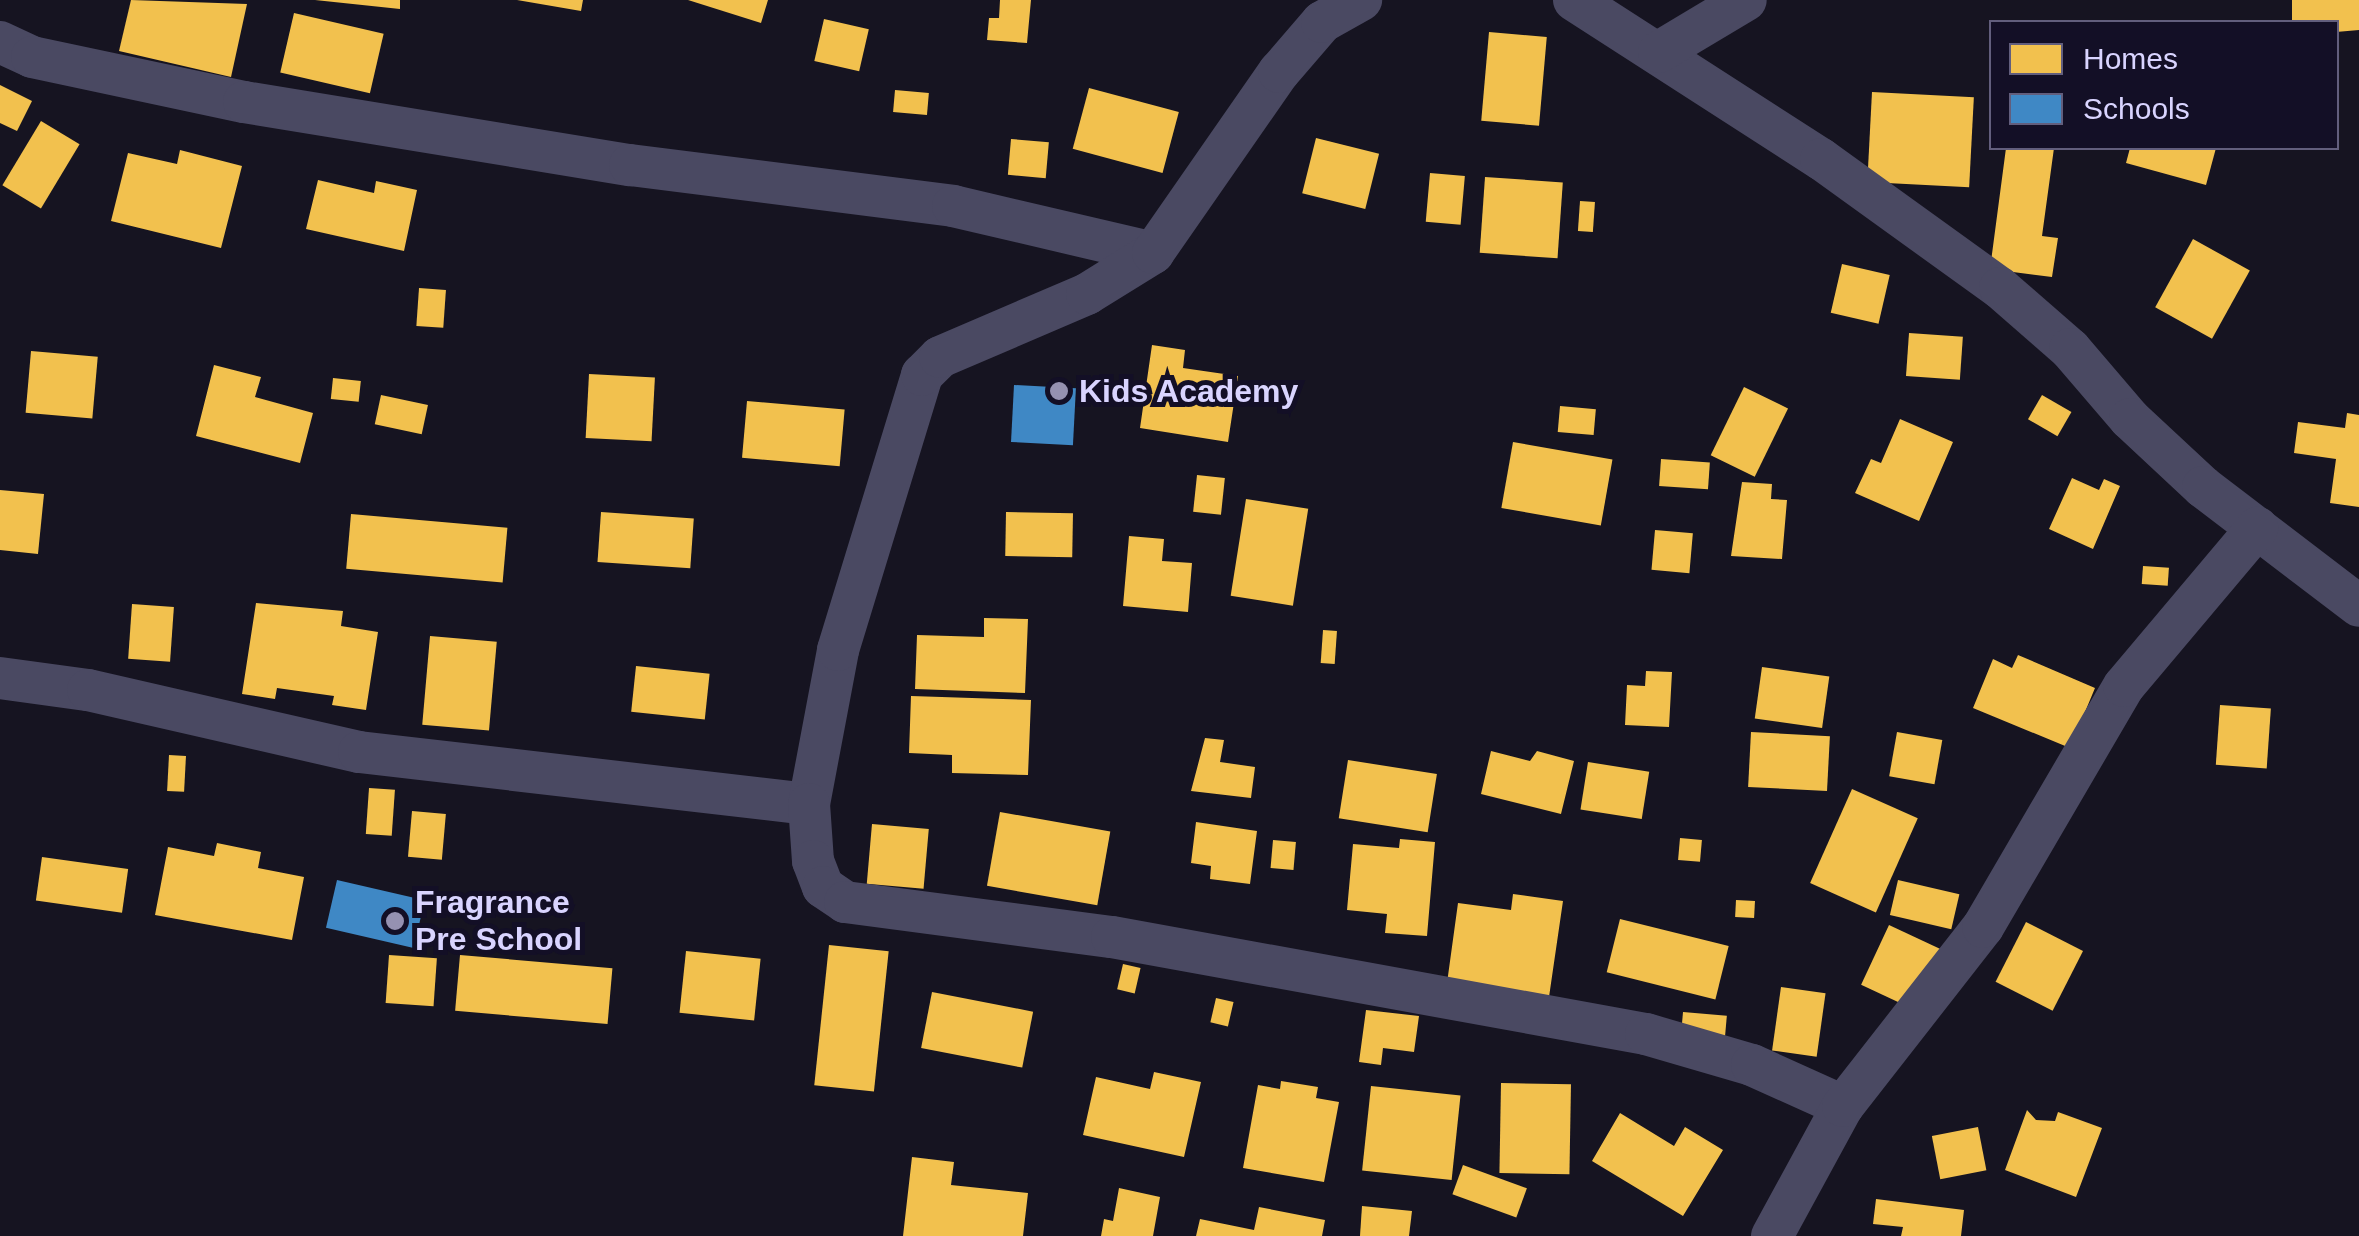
<!DOCTYPE html>
<style>
body{margin:0}
#map{position:relative;width:2359px;height:1236px;overflow:hidden;background:#161421;font-family:Helvetica,sans-serif}
div>[style]{position:absolute}
.homes>*{inset:0;background:#f2c14e;transform-origin:0 0}
.schools>*{inset:0;background:#3f88c5;transform-origin:0 0}
.street>*{height:42px;margin:-21px;padding:0 21px;transform-origin:21px;border-radius:21px;background:#4a4962}
.dots>*{width:28px;height:28px;translate:-50% -50%;box-sizing:border-box;border:5px solid #130f26;border-radius:50%}
span{translate:-50% -50%;white-space:nowrap;text-align:center;line-height:1.15;-webkit-text-stroke:10px #130f26;paint-order:stroke}
.poi-label{font-size:32px;color:#d9d4ff;font-weight:700}
.left{translate:0 -50%;text-align:left}
.legend{position:absolute;left:1989px;top:20px;width:350px;height:130px;box-sizing:border-box;background:#130f26;border:2px solid #625e7d;margin:0;padding:12px 18px;list-style:none;font-size:30px;color:#d9d4ff}
.legend li{display:flex;align-items:center;gap:20px;height:50px}
.legend b{width:50px;border:2px solid #625e7d}
</style>
<div id="map">
<div class="homes">
<div style="clip-path:polygon(131px 0,247px 4px,231px 77px,119px 51px)"></div>
<div style="clip-path:polygon(315px 0,400px 0,400px 9px)"></div>
<div style="clip-path:polygon(517px 0,583px 0,581px 11px)"></div>
<div style="clip-path:polygon(688px 0,768px 0,761px 23px)"></div>
<div style="clip-path:polygon(1000px 0,1031px 0,1027px 43px,987px 40px,989px 18px,999px 18px)"></div>
<div style="clip-path:polygon(2292px 0,2359px 0,2359px 30px,2336px 32px,2336px 22px,2292px 22px)"></div>
<div style="left:294px;top:13px;width:92px;height:61px;rotate:13deg"></div>
<div style="left:824px;top:19px;width:46px;height:43px;rotate:13deg"></div>
<div style="left:1489px;top:32px;width:58px;height:89px;rotate:5deg"></div>
<div style="clip-path:polygon(0 85px,32px 101px,17px 131px,0 123px)"></div>
<div style="left:1089px;top:88px;width:93px;height:63px;rotate:15deg"></div>
<div style="left:895px;top:90px;width:34px;height:22px;rotate:5deg"></div>
<div style="left:1872px;top:92px;width:102px;height:90px;rotate:3deg"></div>
<div style="left:41px;top:121px;width:45px;height:75px;rotate:31deg"></div>
<div style="left:1316px;top:138px;width:65px;height:57px;rotate:14deg"></div>
<div style="left:1011px;top:139px;width:38px;height:36px;rotate:5deg"></div>
<div style="clip-path:polygon(2006px 148px,2054px 148px,2042px 236px,2058px 238px,2052px 277px,1990px 269px)"></div>
<div style="clip-path:polygon(2130px 148px,2216px 148px,2206px 185px,2126px 163px)"></div>
<div style="clip-path:polygon(180px 150px,242px 166px,221px 248px,111px 221px,128px 153px,177px 164px)"></div>
<div style="left:1430px;top:173px;width:35px;height:49px;rotate:5deg"></div>
<div style="left:1485px;top:177px;width:78px;height:76px;rotate:4deg"></div>
<div style="clip-path:polygon(318px 180px,374px 193px,376px 181px,417px 190px,404px 251px,306px 229px)"></div>
<div style="left:1580px;top:201px;width:15px;height:30px;rotate:4deg"></div>
<div style="left:2193px;top:239px;width:65px;height:78px;rotate:29deg"></div>
<div style="left:1842px;top:264px;width:49px;height:50px;rotate:13deg"></div>
<div style="left:419px;top:288px;width:27px;height:38px;rotate:4deg"></div>
<div style="left:1909px;top:333px;width:54px;height:43px;rotate:4deg"></div>
<div style="clip-path:polygon(1152px 345px,1185px 350px,1183px 368px,1238px 376px,1228px 442px,1140px 428px)"></div>
<div style="left:31px;top:351px;width:67px;height:62px;rotate:5deg"></div>
<div style="clip-path:polygon(214px 365px,261px 377px,255px 397px,313px 413px,300px 463px,196px 436px)"></div>
<div style="left:589px;top:374px;width:66px;height:64px;rotate:3deg"></div>
<div style="left:333px;top:378px;width:28px;height:21px;rotate:6deg"></div>
<div style="left:1744px;top:387px;width:49px;height:76px;rotate:26deg"></div>
<div style="left:381px;top:395px;width:48px;height:30px;rotate:12deg"></div>
<div style="left:2042px;top:395px;width:34px;height:28px;rotate:30deg"></div>
<div style="left:747px;top:401px;width:98px;height:57px;rotate:5deg"></div>
<div style="left:1560px;top:406px;width:36px;height:26px;rotate:5deg"></div>
<div style="clip-path:polygon(2347px 413px,2359px 415px,2359px 507px,2330px 503px,2336px 459px,2294px 453px,2298px 422px,2345px 428px)"></div>
<div style="clip-path:polygon(1900px 419px,1953px 442px,1919px 521px,1855px 493px,1871px 459px,1881px 463px)"></div>
<div style="left:1513px;top:442px;width:101px;height:67px;rotate:10deg"></div>
<div style="left:1661px;top:459px;width:49px;height:27px;rotate:4deg"></div>
<div style="left:1197px;top:475px;width:28px;height:37px;rotate:6deg"></div>
<div style="clip-path:polygon(2072px 478px,2099px 490px,2104px 479px,2120px 486px,2093px 549px,2049px 529px)"></div>
<div style="clip-path:polygon(1742px 482px,1772px 484px,1771px 499px,1787px 500px,1782px 559px,1731px 556px)"></div>
<div style="clip-path:polygon(0 490px,44px 494px,38px 554px,0 550px)"></div>
<div style="left:1246px;top:499px;width:63px;height:98px;rotate:9deg"></div>
<div style="left:601px;top:512px;width:93px;height:50px;rotate:4deg"></div>
<div style="left:1006px;top:512px;width:67px;height:44px;rotate:1deg"></div>
<div style="left:351px;top:514px;width:157px;height:55px;rotate:5deg"></div>
<div style="left:1655px;top:530px;width:38px;height:40px;rotate:5deg"></div>
<div style="clip-path:polygon(1129px 536px,1164px 539px,1162px 561px,1192px 563px,1188px 612px,1123px 606px)"></div>
<div style="left:2143px;top:566px;width:26px;height:18px;rotate:4deg"></div>
<div style="clip-path:polygon(256px 603px,343px 611px,341px 626px,378px 632px,366px 710px,332px 705px,334px 696px,277px 688px,275px 699px,242px 694px)"></div>
<div style="left:132px;top:604px;width:42px;height:55px;rotate:4deg"></div>
<div style="clip-path:polygon(984px 618px,1028px 619px,1025px 693px,915px 689px,917px 635px,984px 637px)"></div>
<div style="left:1323px;top:630px;width:14px;height:33px;rotate:4deg"></div>
<div style="left:430px;top:636px;width:67px;height:89px;rotate:5deg"></div>
<div style="clip-path:polygon(2018px 655px,2095px 688px,2070px 748px,1973px 708px,1993px 659px,2012px 668px)"></div>
<div style="left:636px;top:666px;width:74px;height:46px;rotate:6deg"></div>
<div style="left:1762px;top:667px;width:68px;height:52px;rotate:8deg"></div>
<div style="clip-path:polygon(1646px 671px,1672px 672px,1669px 727px,1625px 725px,1627px 685px,1645px 686px)"></div>
<div style="clip-path:polygon(911px 696px,1031px 700px,1028px 775px,952px 773px,952px 755px,909px 753px)"></div>
<div style="left:2220px;top:705px;width:51px;height:60px;rotate:4deg"></div>
<div style="left:1751px;top:732px;width:79px;height:55px;rotate:3deg"></div>
<div style="left:1897px;top:732px;width:46px;height:45px;rotate:10deg"></div>
<div style="clip-path:polygon(1205px 738px,1224px 740px,1220px 762px,1255px 767px,1251px 798px,1191px 791px)"></div>
<div style="clip-path:polygon(1491px 751px,1530px 761px,1537px 751px,1574px 761px,1561px 814px,1481px 794px)"></div>
<div style="left:169px;top:755px;width:17px;height:36px;rotate:3deg"></div>
<div style="left:1348px;top:760px;width:90px;height:59px;rotate:9deg"></div>
<div style="left:1588px;top:762px;width:62px;height:48px;rotate:9deg"></div>
<div style="left:369px;top:788px;width:26px;height:46px;rotate:4deg"></div>
<div style="left:1852px;top:789px;width:72px;height:103px;rotate:24deg"></div>
<div style="left:412px;top:811px;width:34px;height:46px;rotate:5deg"></div>
<div style="left:1000px;top:812px;width:112px;height:75px;rotate:10deg"></div>
<div style="clip-path:polygon(1196px 822px,1257px 831px,1250px 884px,1210px 879px,1211px 866px,1191px 863px)"></div>
<div style="left:872px;top:824px;width:57px;height:60px;rotate:5deg"></div>
<div style="left:1680px;top:838px;width:22px;height:22px;rotate:5deg"></div>
<div style="clip-path:polygon(1400px 839px,1435px 842px,1427px 936px,1385px 933px,1387px 914px,1347px 910px,1353px 844px,1399px 848px)"></div>
<div style="left:1273px;top:840px;width:23px;height:28px;rotate:5deg"></div>
<div style="clip-path:polygon(217px 843px,261px 852px,258px 868px,304px 877px,292px 940px,155px 915px,168px 847px,214px 856px)"></div>
<div style="left:42px;top:857px;width:87px;height:44px;rotate:8deg"></div>
<div style="left:1898px;top:880px;width:63px;height:36px;rotate:13deg"></div>
<div style="clip-path:polygon(1513px 894px,1563px 901px,1549px 997px,1447px 983px,1458px 903px,1511px 910px)"></div>
<div style="left:1736px;top:900px;width:19px;height:17px;rotate:3deg"></div>
<div style="left:1620px;top:919px;width:112px;height:55px;rotate:14deg"></div>
<div style="left:2026px;top:922px;width:64px;height:67px;rotate:27deg"></div>
<div style="left:1889px;top:925px;width:59px;height:66px;rotate:25deg"></div>
<div style="left:829px;top:945px;width:60px;height:141px;rotate:6deg"></div>
<div style="left:686px;top:951px;width:75px;height:62px;rotate:6deg"></div>
<div style="left:389px;top:955px;width:48px;height:48px;rotate:4deg"></div>
<div style="left:460px;top:955px;width:153px;height:56px;rotate:5deg"></div>
<div style="left:1123px;top:964px;width:18px;height:26px;rotate:13deg"></div>
<div style="left:1781px;top:987px;width:45px;height:64px;rotate:8deg"></div>
<div style="left:932px;top:992px;width:103px;height:57px;rotate:11deg"></div>
<div style="left:1216px;top:998px;width:18px;height:25px;rotate:13deg"></div>
<div style="clip-path:polygon(1366px 1010px,1419px 1016px,1414px 1052px,1383px 1048px,1381px 1065px,1359px 1062px)"></div>
<div style="left:1683px;top:1012px;width:44px;height:27px;rotate:5deg"></div>
<div style="clip-path:polygon(1154px 1072px,1201px 1082px,1184px 1157px,1083px 1135px,1096px 1077px,1150px 1089px)"></div>
<div style="clip-path:polygon(1281px 1081px,1318px 1087px,1316px 1098px,1339px 1102px,1324px 1182px,1243px 1168px,1258px 1085px,1280px 1089px)"></div>
<div style="left:1501px;top:1083px;width:70px;height:90px;rotate:1deg"></div>
<div style="left:1371px;top:1086px;width:90px;height:85px;rotate:6deg"></div>
<div style="clip-path:polygon(2027px 1110px,2036px 1120px,2055px 1121px,2058px 1112px,2102px 1128px,2076px 1197px,2005px 1170px)"></div>
<div style="clip-path:polygon(1620px 1113px,1674px 1146px,1685px 1127px,1723px 1150px,1683px 1216px,1592px 1161px)"></div>
<div style="left:1978px;top:1127px;width:44px;height:47px;rotate:79deg"></div>
<div style="clip-path:polygon(912px 1157px,954px 1162px,951px 1185px,1028px 1193px,1023px 1236px,903px 1236px)"></div>
<div style="left:1463px;top:1165px;width:68px;height:31px;rotate:20deg"></div>
<div style="clip-path:polygon(1119px 1188px,1160px 1197px,1153px 1236px,1101px 1236px,1104px 1219px,1113px 1221px)"></div>
<div style="clip-path:polygon(1876px 1199px,1964px 1210px,1961px 1236px,1901px 1236px,1903px 1227px,1873px 1224px)"></div>
<div style="clip-path:polygon(1362px 1206px,1412px 1211px,1409px 1236px,1360px 1236px)"></div>
<div style="clip-path:polygon(1259px 1207px,1325px 1220px,1322px 1236px,1196px 1236px,1200px 1219px,1254px 1230px)"></div>
</div>
<div class="schools">
<div style="left:1014px;top:385px;width:62px;height:57px;rotate:3deg"></div>
<div style="left:337px;top:880px;width:90px;height:49px;rotate:13deg"></div>
</div>
<div class="street">
<div style="left:1574px;top:0;width:294px;rotate:32.8deg"></div>
<div style="left:1821px;top:159px;width:221px;rotate:35.8deg"></div>
<div style="left:2000px;top:288px;width:93px;rotate:41.1deg"></div>
<div style="left:2070px;top:349px;width:92px;rotate:49.4deg"></div>
<div style="left:2130px;top:419px;width:100px;rotate:43deg"></div>
<div style="left:2203px;top:487px;width:196px;rotate:37.3deg"></div>
<div style="left:0;top:42px;width:35px;rotate:25deg"></div>
<div style="left:32px;top:57px;width:217px;rotate:12deg"></div>
<div style="left:244px;top:102px;width:391px;rotate:9.3deg"></div>
<div style="left:630px;top:165px;width:326px;rotate:7.2deg"></div>
<div style="left:953px;top:206px;width:205px;rotate:13.2deg"></div>
<div style="left:1659px;top:52px;width:101px;rotate:-30.9deg"></div>
<div style="left:0;top:678px;width:89px;rotate:7.8deg"></div>
<div style="left:88px;top:690px;width:278px;rotate:12.9deg"></div>
<div style="left:359px;top:752px;width:453px;rotate:6.6deg"></div>
<div style="left:809px;top:804px;width:157px;rotate:-79.3deg"></div>
<div style="left:838px;top:650px;width:288px;rotate:-73deg"></div>
<div style="left:922px;top:375px;width:25px;rotate:-45deg"></div>
<div style="left:940px;top:357px;width:160px;rotate:-23.2deg"></div>
<div style="left:1087px;top:294px;width:78px;rotate:-31.8deg"></div>
<div style="left:1153px;top:253px;width:221px;rotate:-55.2deg"></div>
<div style="left:1279px;top:72px;width:66px;rotate:-49.3deg"></div>
<div style="left:1322px;top:22px;width:45px;rotate:-29.4deg"></div>
<div style="left:809px;top:804px;width:57px;rotate:86deg"></div>
<div style="left:813px;top:861px;width:28px;rotate:69deg"></div>
<div style="left:823px;top:887px;width:27px;rotate:34deg"></div>
<div style="left:845px;top:902px;width:269px;rotate:7.5deg"></div>
<div style="left:1112px;top:937px;width:543px;rotate:10.3deg"></div>
<div style="left:1646px;top:1034px;width:110px;rotate:16.3deg"></div>
<div style="left:1752px;top:1065px;width:100px;rotate:24.3deg"></div>
<div style="left:1772px;top:1236px;width:148px;rotate:-61.4deg"></div>
<div style="left:1843px;top:1106px;width:227px;rotate:-52deg"></div>
<div style="left:1983px;top:927px;width:279px;rotate:-59.7deg"></div>
<div style="left:2124px;top:686px;width:207px;rotate:-49.9deg"></div>
</div>
<div class="dots">
<div style="left:1059px;top:391px;background:#9591b1"></div>
<div style="left:395px;top:921px;background:#9591b1"></div>
</div>
<div class="poi-label">
<span class="left" style="left:1079px;top:391px">Kids Academy</span>
<span class="left" style="left:415px;top:921px">Fragrance<br>Pre School</span>
</div>
<ul class="legend">
<li><b style="height:28px;background:#f2c14e"></b>Homes</li>
<li><b style="height:28px;background:#3f88c5"></b>Schools</li>
</ul>
</div>
